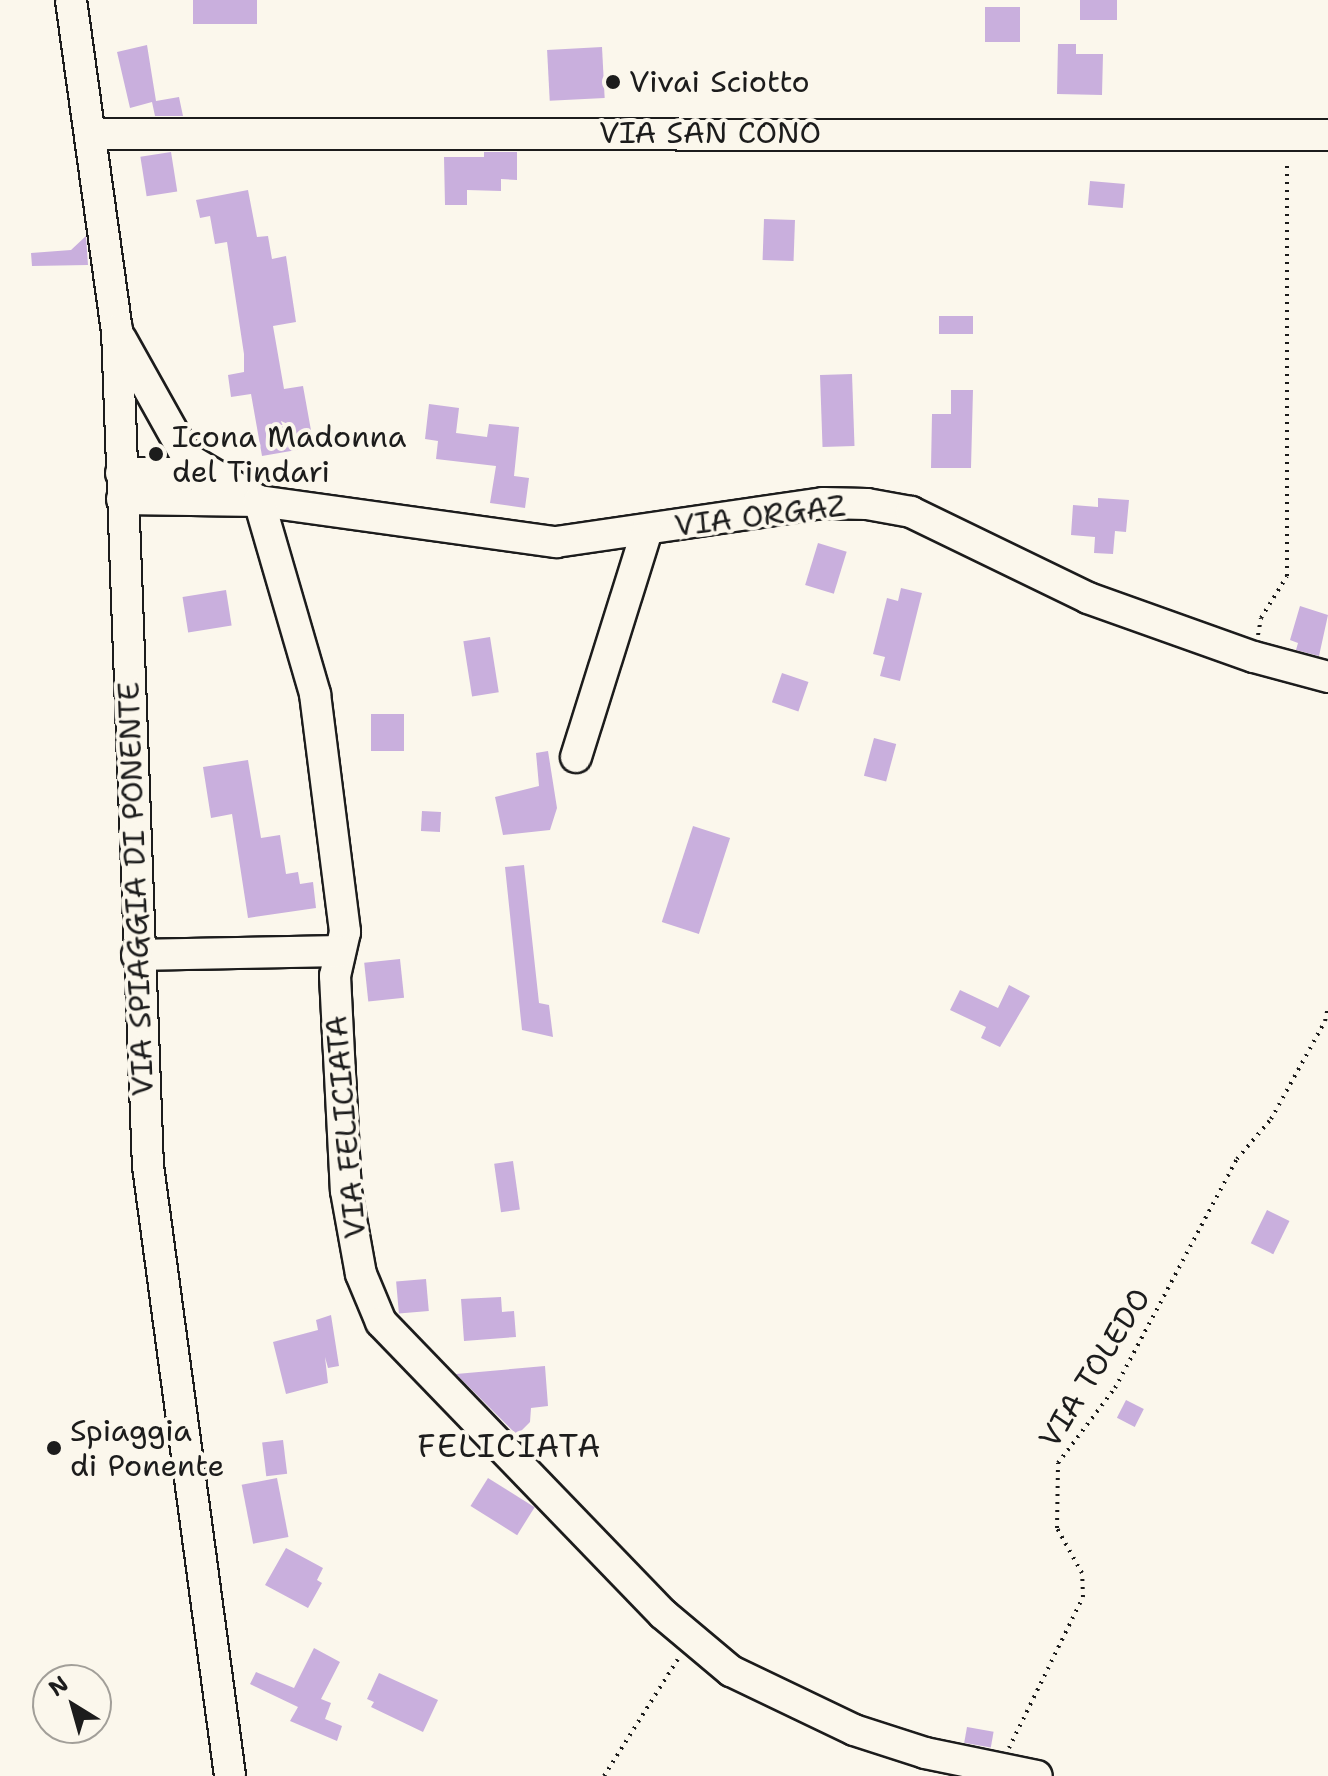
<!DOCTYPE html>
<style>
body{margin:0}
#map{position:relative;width:1328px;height:1776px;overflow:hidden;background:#fbf7ec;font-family:"Shantell Sans",sans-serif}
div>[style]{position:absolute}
.building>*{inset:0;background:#c9afdd;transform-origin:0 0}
.path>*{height:4px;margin-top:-2px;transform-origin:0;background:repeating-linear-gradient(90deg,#1c1c1c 0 2px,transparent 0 8px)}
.roads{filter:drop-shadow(2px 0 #1c1c1c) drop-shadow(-2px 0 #1c1c1c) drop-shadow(0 2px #1c1c1c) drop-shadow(0 -2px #1c1c1c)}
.minor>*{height:30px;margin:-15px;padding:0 15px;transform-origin:15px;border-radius:15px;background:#fbf7ec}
.dots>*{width:22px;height:22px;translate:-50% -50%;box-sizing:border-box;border:4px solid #fbf7ec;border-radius:50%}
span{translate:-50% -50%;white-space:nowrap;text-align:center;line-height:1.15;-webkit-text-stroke:8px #fbf7ec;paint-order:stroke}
.poi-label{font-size:30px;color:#1c1c1c}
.left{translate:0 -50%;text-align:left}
.street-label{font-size:30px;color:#1c1c1c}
.neighbourhood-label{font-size:32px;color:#1c1c1c;letter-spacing:2px}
.north{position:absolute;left:32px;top:1664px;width:80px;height:80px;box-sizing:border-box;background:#fbf7ec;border:2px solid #a29f99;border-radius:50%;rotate:323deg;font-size:22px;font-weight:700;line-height:32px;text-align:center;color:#1c1c1c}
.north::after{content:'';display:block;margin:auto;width:28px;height:36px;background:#1c1c1c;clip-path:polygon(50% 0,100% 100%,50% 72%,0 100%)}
</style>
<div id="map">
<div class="building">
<div style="left:193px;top:0;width:64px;height:24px"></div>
<div style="left:1080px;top:0;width:37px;height:20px"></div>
<div style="left:1020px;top:7px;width:35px;height:35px;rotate:90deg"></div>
<div style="clip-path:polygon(1058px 44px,1076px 44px,1076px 54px,1103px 54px,1102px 95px,1057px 94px)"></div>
<div style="clip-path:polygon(147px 45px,156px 101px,179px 97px,183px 116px,155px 116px,152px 102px,130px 108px,117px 52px)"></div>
<div style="left:602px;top:47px;width:51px;height:55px;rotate:87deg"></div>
<div style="left:171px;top:152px;width:40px;height:31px;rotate:81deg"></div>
<div style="clip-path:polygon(484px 152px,517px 152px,517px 180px,501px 179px,501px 191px,467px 190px,467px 205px,445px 205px,444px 157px,484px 157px)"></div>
<div style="left:1090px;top:181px;width:35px;height:24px;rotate:5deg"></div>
<div style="clip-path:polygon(248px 190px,257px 237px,268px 236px,272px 259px,286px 256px,296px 322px,273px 326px,284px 389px,303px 386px,314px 447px,262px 456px,251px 394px,231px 397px,228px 375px,244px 372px,244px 354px,227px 242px,215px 244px,210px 216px,200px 218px,196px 200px)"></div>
<div style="left:764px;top:219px;width:31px;height:41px;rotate:2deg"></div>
<div style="clip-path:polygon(86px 236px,88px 265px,32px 266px,31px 253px,71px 250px)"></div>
<div style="left:939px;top:316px;width:34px;height:18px"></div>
<div style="left:852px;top:374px;width:72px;height:32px;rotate:88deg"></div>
<div style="clip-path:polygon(951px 390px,973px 390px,971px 468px,931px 468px,932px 414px,951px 414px)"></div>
<div style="clip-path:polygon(429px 404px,459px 408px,456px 433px,487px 437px,489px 424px,519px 427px,514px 476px,529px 478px,525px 508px,490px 503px,496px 466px,436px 459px,438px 441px,425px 439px)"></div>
<div style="clip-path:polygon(1098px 498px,1129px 500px,1126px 532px,1115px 531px,1113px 554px,1094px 553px,1095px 537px,1071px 535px,1073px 505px,1098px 507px)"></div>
<div style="left:818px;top:543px;width:30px;height:44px;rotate:17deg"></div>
<div style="clip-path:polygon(901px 588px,922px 593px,900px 681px,880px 676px,885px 657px,873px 654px,887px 598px,898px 601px)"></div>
<div style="left:226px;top:590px;width:36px;height:44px;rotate:81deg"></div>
<div style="clip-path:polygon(1300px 606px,1328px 615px,1319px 656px,1296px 650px,1298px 643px,1290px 640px)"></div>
<div style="left:490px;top:637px;width:56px;height:27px;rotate:81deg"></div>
<div style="left:782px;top:673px;width:28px;height:31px;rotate:19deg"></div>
<div style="left:371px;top:714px;width:33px;height:37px"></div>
<div style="left:874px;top:738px;width:23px;height:39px;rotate:15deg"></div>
<div style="clip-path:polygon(548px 751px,557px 808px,550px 830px,503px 835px,495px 797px,539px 786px,536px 753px)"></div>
<div style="clip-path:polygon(248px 760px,261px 838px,280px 835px,286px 874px,298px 872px,300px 884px,313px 882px,316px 908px,248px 918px,232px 814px,211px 818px,203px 767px)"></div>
<div style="left:422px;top:811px;width:19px;height:20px;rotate:3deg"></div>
<div style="left:693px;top:826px;width:39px;height:101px;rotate:18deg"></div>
<div style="clip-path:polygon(524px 865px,539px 1003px,549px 1005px,553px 1037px,522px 1030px,505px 867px)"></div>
<div style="left:400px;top:959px;width:39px;height:36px;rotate:84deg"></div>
<div style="clip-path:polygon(1009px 985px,1030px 996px,1000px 1047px,981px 1038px,986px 1027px,950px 1010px,960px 990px,998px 1008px)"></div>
<div style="left:513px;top:1161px;width:49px;height:19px;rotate:82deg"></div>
<div style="left:1267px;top:1210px;width:25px;height:37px;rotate:26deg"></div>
<div style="left:426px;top:1279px;width:32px;height:30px;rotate:85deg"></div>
<div style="clip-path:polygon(501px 1297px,502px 1312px,514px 1311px,516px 1337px,464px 1341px,461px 1299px)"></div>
<div style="clip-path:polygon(331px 1315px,339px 1366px,328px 1368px,325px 1357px,328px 1383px,286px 1394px,273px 1342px,318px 1330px,316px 1320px)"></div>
<div style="clip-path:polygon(545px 1366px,548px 1406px,531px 1408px,530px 1422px,517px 1435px,456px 1374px)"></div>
<div style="left:1126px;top:1400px;width:20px;height:20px;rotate:27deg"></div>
<div style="left:283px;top:1440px;width:34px;height:21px;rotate:83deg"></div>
<div style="left:277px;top:1478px;width:60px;height:36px;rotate:79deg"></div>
<div style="left:488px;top:1478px;width:55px;height:33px;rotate:32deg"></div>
<div style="clip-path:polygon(286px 1548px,323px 1568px,317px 1580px,322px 1583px,308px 1608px,265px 1585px)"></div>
<div style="clip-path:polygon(314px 1648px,340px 1662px,321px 1699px,331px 1703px,325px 1719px,342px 1726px,337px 1741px,290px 1721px,298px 1707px,250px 1684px,256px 1672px,294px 1688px)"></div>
<div style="clip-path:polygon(379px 1673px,438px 1700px,423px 1732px,371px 1707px,374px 1702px,367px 1699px)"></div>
<div style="left:967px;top:1727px;width:27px;height:16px;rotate:10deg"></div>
</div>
<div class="path">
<div style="left:1258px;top:635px;width:17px;rotate:-80deg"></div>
<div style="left:1261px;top:618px;width:49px;rotate:-58.2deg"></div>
<div style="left:1287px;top:576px;width:416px;rotate:-90deg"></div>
<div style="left:1009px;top:1748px;width:168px;rotate:-63.9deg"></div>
<div style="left:1083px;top:1597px;width:24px;rotate:-92deg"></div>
<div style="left:1082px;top:1573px;width:51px;rotate:-119.1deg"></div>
<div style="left:1057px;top:1528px;width:65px;rotate:-89.1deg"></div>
<div style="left:1058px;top:1463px;width:94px;rotate:-52.8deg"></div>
<div style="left:1115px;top:1388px;width:259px;rotate:-62deg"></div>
<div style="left:1237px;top:1159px;width:52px;rotate:-49.6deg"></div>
<div style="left:1271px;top:1119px;width:112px;rotate:-61.1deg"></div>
<div style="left:1325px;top:1021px;width:14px;rotate:-78deg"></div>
<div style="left:604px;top:1776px;width:138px;rotate:-57.7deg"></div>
</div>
<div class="roads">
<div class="minor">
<div style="left:71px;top:0;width:333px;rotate:82.1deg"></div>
<div style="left:117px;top:330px;width:837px;rotate:87.88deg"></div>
<div style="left:148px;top:1166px;width:615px;rotate:82.34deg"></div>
<div style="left:93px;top:134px;width:1235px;rotate:0.05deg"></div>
<div style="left:121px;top:339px;width:137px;rotate:60.8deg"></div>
<div style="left:188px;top:459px;width:78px;rotate:30.8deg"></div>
<div style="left:121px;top:473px;width:85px"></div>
<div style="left:122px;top:499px;width:137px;rotate:0.8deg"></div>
<div style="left:259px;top:501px;width:300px;rotate:7.9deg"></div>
<div style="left:556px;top:542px;width:270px;rotate:-8.3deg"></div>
<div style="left:823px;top:503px;width:44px;rotate:1.3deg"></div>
<div style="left:867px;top:504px;width:45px;rotate:10.3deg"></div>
<div style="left:911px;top:512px;width:197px;rotate:25.9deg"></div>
<div style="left:1088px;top:598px;width:176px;rotate:19.6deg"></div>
<div style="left:1254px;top:657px;width:77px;rotate:15.1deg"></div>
<div style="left:259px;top:501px;width:201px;rotate:73.8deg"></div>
<div style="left:315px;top:694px;width:240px;rotate:82.8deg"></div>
<div style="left:345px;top:932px;width:45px;rotate:102.8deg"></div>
<div style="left:335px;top:976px;width:215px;rotate:87.1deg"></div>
<div style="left:346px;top:1191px;width:84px;rotate:79.8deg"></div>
<div style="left:361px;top:1274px;width:52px;rotate:67.4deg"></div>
<div style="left:381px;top:1322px;width:406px;rotate:46deg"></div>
<div style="left:663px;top:1614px;width:89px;rotate:40deg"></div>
<div style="left:731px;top:1671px;width:136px;rotate:25.6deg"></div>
<div style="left:854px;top:1730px;width:75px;rotate:17.9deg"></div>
<div style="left:925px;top:1753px;width:114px;rotate:11.6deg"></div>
<div style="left:576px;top:757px;width:237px;rotate:-72.6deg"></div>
<div style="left:137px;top:955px;width:202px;rotate:-1.1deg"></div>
</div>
</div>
<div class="dots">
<div style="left:613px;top:82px;background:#1c1c1c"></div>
<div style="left:156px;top:454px;background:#1c1c1c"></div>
<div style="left:54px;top:1448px;background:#1c1c1c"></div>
</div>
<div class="poi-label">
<span class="left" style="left:629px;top:82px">Vivai Sciotto</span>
<span class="left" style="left:172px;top:454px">Icona Madonna<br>del Tindari</span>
<span class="left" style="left:70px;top:1448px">Spiaggia<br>di Ponente</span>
</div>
<div class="street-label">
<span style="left:710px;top:133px">VIA SAN CONO</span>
<span style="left:760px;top:516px;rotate:-7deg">VIA ORGAZ</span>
<span style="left:136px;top:889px;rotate:-92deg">VIA SPIAGGIA DI PONENTE</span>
<span style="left:346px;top:1127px;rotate:-95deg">VIA FELICIATA</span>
<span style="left:1095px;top:1368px;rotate:-58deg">VIA TOLEDO</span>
</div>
<div class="neighbourhood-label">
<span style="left:510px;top:1446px">FELICIATA</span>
</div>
<div class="north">N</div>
</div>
